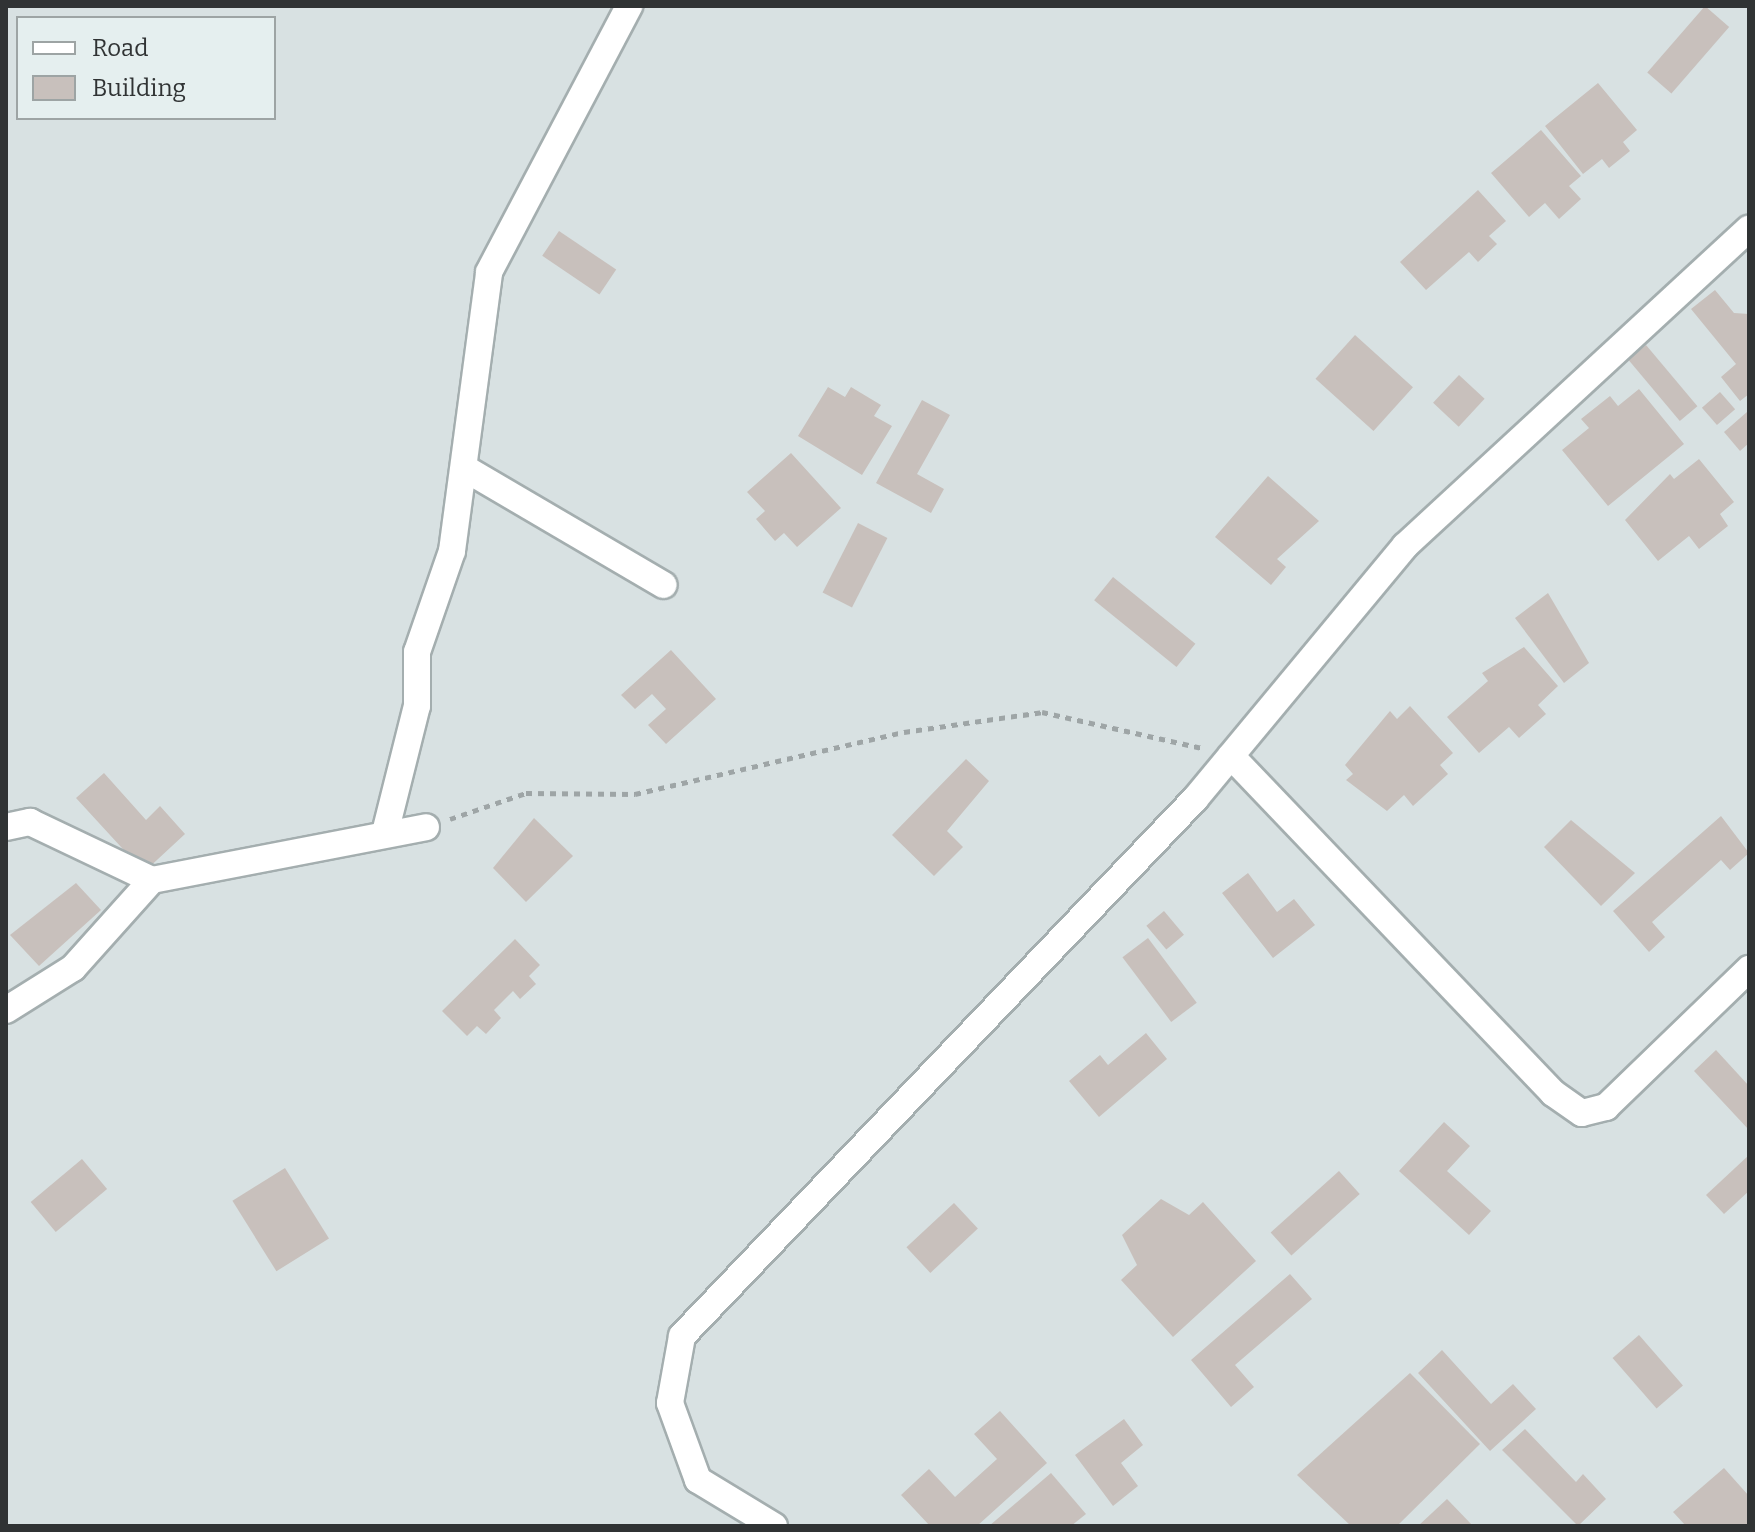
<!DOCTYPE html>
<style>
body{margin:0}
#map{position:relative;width:1755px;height:1532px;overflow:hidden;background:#d8e1e2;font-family:Bitter,serif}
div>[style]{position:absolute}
.building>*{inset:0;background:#c8c0bc;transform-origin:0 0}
.path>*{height:5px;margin-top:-2.5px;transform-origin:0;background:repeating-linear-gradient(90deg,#9ea5a6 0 6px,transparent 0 12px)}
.roads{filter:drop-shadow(2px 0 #a4aeaf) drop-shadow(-2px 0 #a4aeaf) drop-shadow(0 2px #a4aeaf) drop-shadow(0 -2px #a4aeaf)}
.minor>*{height:26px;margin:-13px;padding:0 13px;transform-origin:13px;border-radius:13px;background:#fff}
span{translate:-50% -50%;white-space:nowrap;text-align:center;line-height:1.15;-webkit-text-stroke:8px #e5efef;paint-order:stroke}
.frame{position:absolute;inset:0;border:8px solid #303334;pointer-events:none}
.legend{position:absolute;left:16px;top:16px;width:260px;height:104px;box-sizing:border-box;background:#e5efef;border:2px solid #9da4a4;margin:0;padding:10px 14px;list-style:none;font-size:24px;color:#303334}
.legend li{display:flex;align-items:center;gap:16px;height:40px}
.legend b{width:40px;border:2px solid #9da4a4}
</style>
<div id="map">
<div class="building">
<div style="left:1705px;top:6px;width:32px;height:88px;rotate:41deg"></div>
<div style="clip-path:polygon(1598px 83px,1637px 130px,1623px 142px,1630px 151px,1609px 168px,1602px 159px,1583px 174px,1545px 126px)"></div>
<div style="clip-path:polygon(1541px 130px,1581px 176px,1569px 186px,1581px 199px,1559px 219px,1545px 203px,1529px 217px,1491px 173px)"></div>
<div style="clip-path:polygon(1478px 190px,1506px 221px,1489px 236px,1497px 244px,1478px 262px,1469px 252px,1426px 290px,1400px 262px)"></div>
<div style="left:559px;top:231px;width:69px;height:30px;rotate:34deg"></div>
<div style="clip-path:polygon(1715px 290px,1734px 313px,1749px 314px,1749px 394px,1740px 401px,1721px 377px,1736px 364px,1691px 309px)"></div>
<div style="left:1355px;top:335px;width:78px;height:59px;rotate:42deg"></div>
<div style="left:1646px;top:345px;width:80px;height:23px;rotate:50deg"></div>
<div style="left:1459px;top:375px;width:35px;height:38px;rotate:43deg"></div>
<div style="clip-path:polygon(828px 387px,845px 397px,851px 387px,881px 405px,874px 416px,892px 426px,862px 475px,798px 436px)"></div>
<div style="clip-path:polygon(1639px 389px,1684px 444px,1608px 506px,1562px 450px,1589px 428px,1581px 419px,1610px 396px,1618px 406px)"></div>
<div style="left:1720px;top:392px;width:23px;height:24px;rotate:49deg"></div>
<div style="clip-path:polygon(922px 400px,950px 415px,917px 474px,944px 489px,931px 513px,876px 483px)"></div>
<div style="clip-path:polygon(1747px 412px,1749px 443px,1740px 451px,1724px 432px)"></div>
<div style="clip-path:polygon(791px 453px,841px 508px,797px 547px,784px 533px,775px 541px,756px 519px,765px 511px,747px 492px)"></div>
<div style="clip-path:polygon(1699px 459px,1734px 502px,1720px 514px,1728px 526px,1699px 549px,1689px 536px,1658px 561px,1625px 520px,1670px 474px,1674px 479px)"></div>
<div style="clip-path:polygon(1268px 476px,1319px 521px,1277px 559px,1286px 567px,1271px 585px,1215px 537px)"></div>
<div style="left:858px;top:523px;width:33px;height:78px;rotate:27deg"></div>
<div style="left:1113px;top:577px;width:106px;height:30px;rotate:39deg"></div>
<div style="clip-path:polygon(1548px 593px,1589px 663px,1564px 683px,1515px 618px)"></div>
<div style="clip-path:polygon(1524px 647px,1558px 686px,1538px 705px,1546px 714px,1519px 738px,1509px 727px,1479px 753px,1447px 717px,1488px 681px,1482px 673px)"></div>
<div style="clip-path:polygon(671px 650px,716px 699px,666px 744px,648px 725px,666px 709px,652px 694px,635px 709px,621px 695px)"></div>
<div style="clip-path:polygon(1410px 706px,1453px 753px,1440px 765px,1448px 774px,1413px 806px,1404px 795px,1387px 811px,1346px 780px,1353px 774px,1345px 765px,1390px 711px,1397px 719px)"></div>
<div style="clip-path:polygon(966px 759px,989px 781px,947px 831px,963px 847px,934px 876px,892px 835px)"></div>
<div style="clip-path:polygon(104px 773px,146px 820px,160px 806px,185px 834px,144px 872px,76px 798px)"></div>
<div style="clip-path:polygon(1721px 816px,1749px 853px,1730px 870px,1721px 860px,1652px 922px,1665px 937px,1649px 952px,1613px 911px)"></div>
<div style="clip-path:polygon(534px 818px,573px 856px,526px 902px,493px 868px)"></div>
<div style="clip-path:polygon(1571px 820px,1635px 873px,1601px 906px,1544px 847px)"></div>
<div style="clip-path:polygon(1248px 873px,1277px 912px,1294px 899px,1315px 925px,1273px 958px,1222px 893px)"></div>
<div style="clip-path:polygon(76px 883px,101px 910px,39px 966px,10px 935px)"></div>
<div style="left:1164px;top:911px;width:31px;height:23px;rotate:50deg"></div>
<div style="left:1148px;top:938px;width:81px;height:32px;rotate:53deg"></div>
<div style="clip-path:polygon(515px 939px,540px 965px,529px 976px,536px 984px,520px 999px,513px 991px,494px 1010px,501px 1018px,486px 1034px,477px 1026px,467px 1036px,442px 1011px)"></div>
<div style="clip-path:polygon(1146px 1033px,1167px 1059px,1099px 1117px,1069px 1081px,1100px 1055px,1108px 1065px)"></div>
<div style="clip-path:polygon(1716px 1050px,1749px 1086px,1749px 1130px,1694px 1071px)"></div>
<div style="clip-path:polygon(1444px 1122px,1470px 1146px,1447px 1171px,1491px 1211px,1469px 1235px,1399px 1171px)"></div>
<div style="clip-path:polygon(1749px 1155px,1749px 1191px,1724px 1214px,1706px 1195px)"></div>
<div style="left:82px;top:1159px;width:39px;height:67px;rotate:50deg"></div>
<div style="left:285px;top:1168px;width:83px;height:62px;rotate:58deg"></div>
<div style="left:1339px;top:1171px;width:31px;height:92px;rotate:48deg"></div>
<div style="clip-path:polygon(1161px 1199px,1189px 1215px,1203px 1202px,1256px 1261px,1173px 1337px,1121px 1280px,1137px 1265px,1122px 1235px)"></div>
<div style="left:954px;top:1203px;width:35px;height:65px;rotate:47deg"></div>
<div style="clip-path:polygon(1290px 1274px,1312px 1299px,1235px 1365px,1254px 1387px,1231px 1407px,1191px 1360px)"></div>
<div style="left:1639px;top:1335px;width:67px;height:35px;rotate:49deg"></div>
<div style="clip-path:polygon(1442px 1350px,1491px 1404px,1513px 1384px,1536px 1409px,1490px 1451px,1418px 1373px)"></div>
<div style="clip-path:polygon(1410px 1373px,1480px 1444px,1397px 1526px,1351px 1526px,1297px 1475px)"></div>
<div style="clip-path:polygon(1000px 1411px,1047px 1463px,977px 1526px,930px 1526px,901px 1495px,929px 1469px,955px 1497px,997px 1459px,974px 1434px)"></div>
<div style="clip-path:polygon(1124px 1419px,1143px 1445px,1121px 1463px,1138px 1486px,1113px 1506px,1075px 1455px)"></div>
<div style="clip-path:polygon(1525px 1429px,1576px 1482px,1583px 1474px,1606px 1499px,1578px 1526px,1502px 1450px)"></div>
<div style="clip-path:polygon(1724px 1468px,1749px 1496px,1749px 1526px,1686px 1526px,1673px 1512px)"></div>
<div style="clip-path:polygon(1051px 1473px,1086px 1514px,1071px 1526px,989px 1526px)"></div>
<div style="clip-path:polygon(1447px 1499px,1473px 1526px,1418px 1526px)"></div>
</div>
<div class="path">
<div style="left:450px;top:819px;width:80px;rotate:-18.9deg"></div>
<div style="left:526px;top:793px;width:109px;rotate:0.5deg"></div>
<div style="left:635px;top:794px;width:276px;rotate:-13deg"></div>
<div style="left:904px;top:732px;width:139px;rotate:-8.2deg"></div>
<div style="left:1042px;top:712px;width:164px;rotate:12.7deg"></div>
</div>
<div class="roads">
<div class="minor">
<div style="left:466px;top:469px;width:229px;rotate:30.4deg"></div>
<div style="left:1231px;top:756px;width:466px;rotate:46.3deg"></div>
<div style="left:1553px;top:1093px;width:35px;rotate:35deg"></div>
<div style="left:1582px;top:1113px;width:25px;rotate:-14deg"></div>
<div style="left:1606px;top:1107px;width:199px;rotate:-44deg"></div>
<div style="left:6px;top:827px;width:25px;rotate:-12deg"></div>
<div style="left:30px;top:822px;width:135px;rotate:25.4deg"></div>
<div style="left:152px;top:880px;width:279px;rotate:-10.9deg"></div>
<div style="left:385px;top:833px;width:131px;rotate:-75.9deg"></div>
<div style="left:417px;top:706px;width:54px;rotate:-90deg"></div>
<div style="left:417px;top:652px;width:107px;rotate:-70.9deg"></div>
<div style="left:452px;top:551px;width:281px;rotate:-82.4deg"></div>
<div style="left:489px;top:272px;width:301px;rotate:-62.2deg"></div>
<div style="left:6px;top:1010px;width:79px;rotate:-32.1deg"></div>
<div style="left:73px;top:968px;width:118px;rotate:-48.1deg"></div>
<div style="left:774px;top:1526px;width:89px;rotate:-148.8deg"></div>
<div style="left:698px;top:1480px;width:82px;rotate:-110deg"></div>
<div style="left:670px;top:1403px;width:68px;rotate:-79.8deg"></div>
<div style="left:682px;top:1336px;width:743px;rotate:-46.31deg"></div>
<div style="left:1195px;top:799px;width:329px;rotate:-50.3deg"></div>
<div style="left:1405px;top:546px;width:468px;rotate:-42.7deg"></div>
</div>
</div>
<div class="frame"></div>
<ul class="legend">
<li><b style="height:10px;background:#fff"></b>Road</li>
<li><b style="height:22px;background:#c8c0bc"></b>Building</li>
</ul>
</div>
